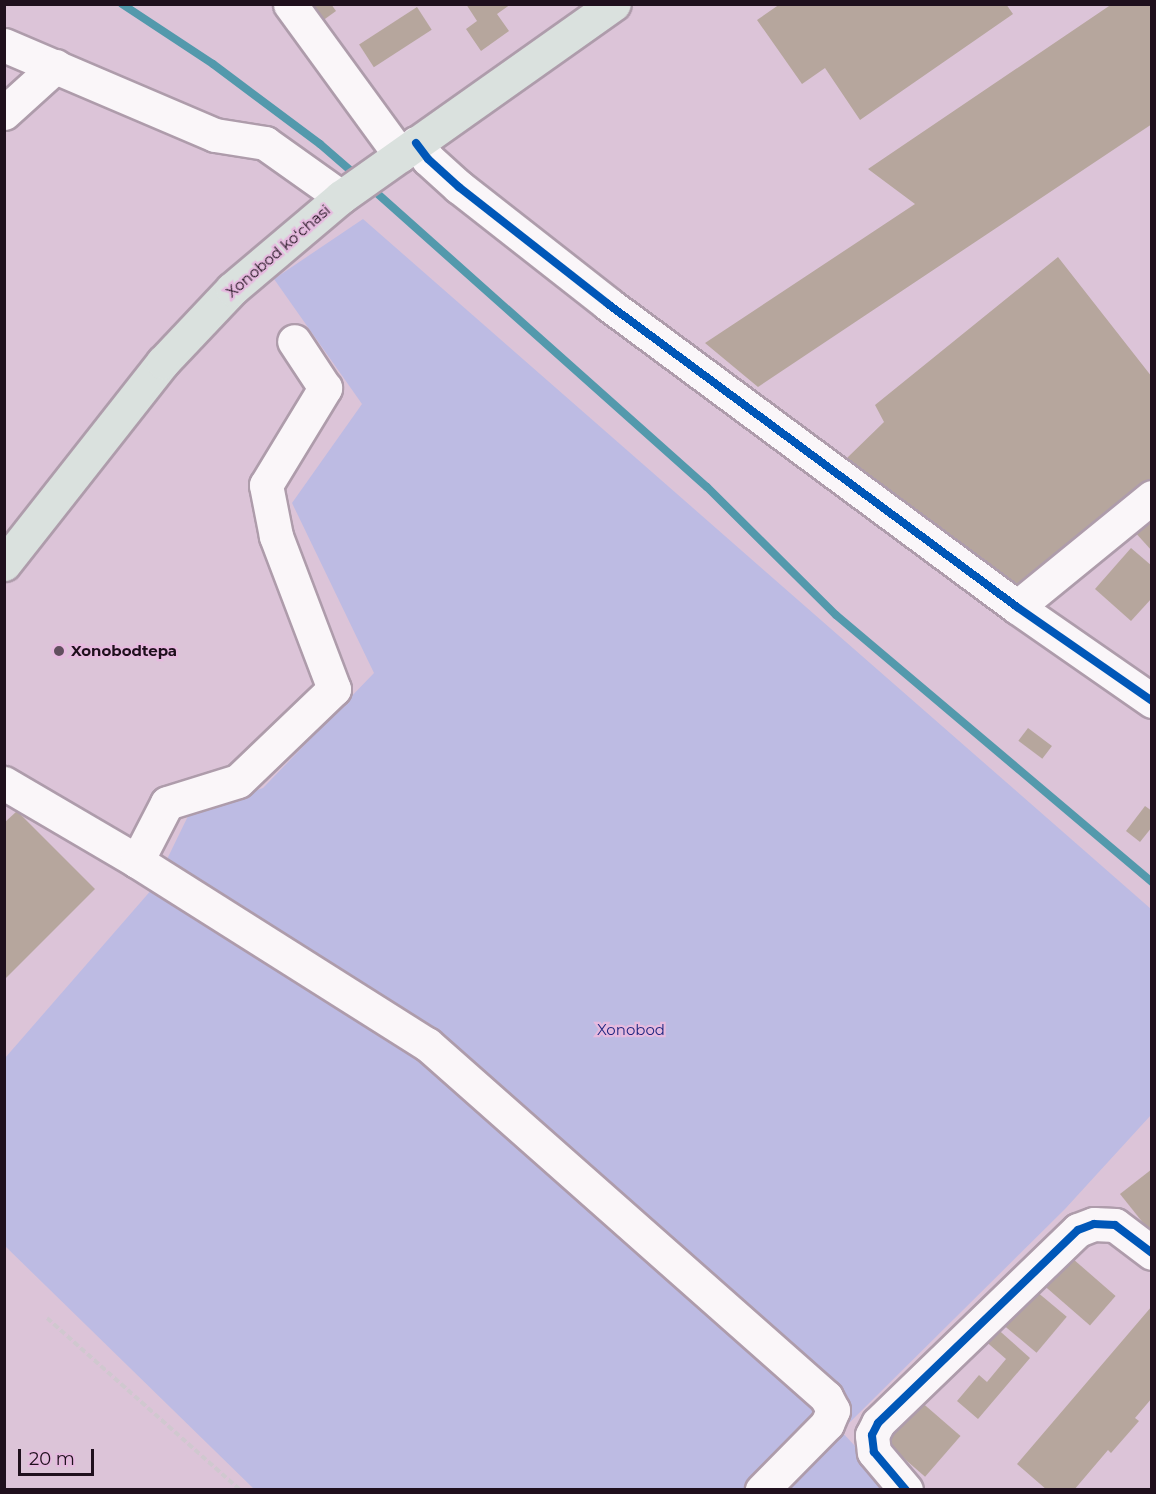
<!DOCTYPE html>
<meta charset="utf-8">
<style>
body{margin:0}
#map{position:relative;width:1156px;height:1494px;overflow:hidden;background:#dcc4d8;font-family:Montserrat,sans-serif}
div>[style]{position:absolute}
.green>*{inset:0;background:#bdbbe3}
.stream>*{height:8px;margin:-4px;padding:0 4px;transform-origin:4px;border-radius:4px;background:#5399ac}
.building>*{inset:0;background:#b6a69d;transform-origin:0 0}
.path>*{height:4px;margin-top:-2px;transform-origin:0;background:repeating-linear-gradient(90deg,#d0c8cf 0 6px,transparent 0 9px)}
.roads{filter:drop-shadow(2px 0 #ae9cab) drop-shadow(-2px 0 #ae9cab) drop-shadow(0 2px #ae9cab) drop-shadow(0 -2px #ae9cab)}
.minor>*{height:33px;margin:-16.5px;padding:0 16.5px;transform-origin:16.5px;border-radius:16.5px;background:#faf6f9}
.major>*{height:33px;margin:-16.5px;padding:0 16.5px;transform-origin:16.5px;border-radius:16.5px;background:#dae1de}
.cycleway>*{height:8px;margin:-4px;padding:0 4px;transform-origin:4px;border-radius:4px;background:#0057b8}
.dots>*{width:16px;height:16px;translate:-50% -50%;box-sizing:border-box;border:3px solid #e6badf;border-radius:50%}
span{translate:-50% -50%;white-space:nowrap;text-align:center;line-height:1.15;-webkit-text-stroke:4.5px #e6badf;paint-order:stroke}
.street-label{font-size:15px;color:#1f101d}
.poi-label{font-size:15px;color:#1f101d;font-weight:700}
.left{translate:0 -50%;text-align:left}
.park-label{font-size:15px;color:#202881}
.frame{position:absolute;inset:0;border:6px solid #1f101d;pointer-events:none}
.scale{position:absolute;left:18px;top:1449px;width:76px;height:27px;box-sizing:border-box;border:3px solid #1f101d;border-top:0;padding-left:8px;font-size:18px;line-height:21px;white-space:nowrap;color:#1f101d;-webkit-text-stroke:4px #e6badf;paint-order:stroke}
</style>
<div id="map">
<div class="green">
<div style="clip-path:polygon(363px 219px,1151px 909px,1151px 1115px,1065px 1209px,841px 1431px,895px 1489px,254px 1489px,5px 1246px,5px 1058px,153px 888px,190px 812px,263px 788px,374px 673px,292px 503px,362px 404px,274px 279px)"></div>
</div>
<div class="stream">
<div style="left:122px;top:4px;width:109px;rotate:33.4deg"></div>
<div style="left:213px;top:64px;width:134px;rotate:36.8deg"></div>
<div style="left:320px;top:144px;width:50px;rotate:41deg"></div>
<div style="left:370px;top:187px;width:451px;rotate:41.7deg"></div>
<div style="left:707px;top:487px;width:182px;rotate:44.8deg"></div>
<div style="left:836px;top:615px;width:414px;rotate:40.2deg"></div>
</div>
<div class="building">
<div style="clip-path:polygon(303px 4px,331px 4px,336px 11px,318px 24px)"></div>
<div style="clip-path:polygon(466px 4px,511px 4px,497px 14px,509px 31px,481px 51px,466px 29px,477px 21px)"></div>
<div style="clip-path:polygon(780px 4px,1006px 4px,1013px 14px,860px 120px,825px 68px,802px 84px,757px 20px)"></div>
<div style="clip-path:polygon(1112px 4px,1152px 4px,1152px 124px,758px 387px,705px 343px,915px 204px,868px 169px)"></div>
<div style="left:417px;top:7px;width:27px;height:69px;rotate:57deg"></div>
<div style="clip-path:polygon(1058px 257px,1152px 377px,1152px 479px,1018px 586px,847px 458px,884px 422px,875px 405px)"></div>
<div style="clip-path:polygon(1152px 513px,1152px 551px,1133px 530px)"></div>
<div style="clip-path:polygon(1131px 548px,1152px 566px,1152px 598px,1131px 621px,1095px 589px)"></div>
<div style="left:1028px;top:728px;width:30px;height:16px;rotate:37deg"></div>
<div style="clip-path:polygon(1145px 806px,1152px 811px,1152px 827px,1140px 842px,1126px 831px)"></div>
<div style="clip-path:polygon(17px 811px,95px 889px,4px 980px,4px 823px)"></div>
<div style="clip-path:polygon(1152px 1169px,1152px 1234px,1120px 1194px)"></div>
<div style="left:1065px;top:1252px;width:67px;height:39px;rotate:41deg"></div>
<div style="left:1030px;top:1286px;width:48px;height:47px;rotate:40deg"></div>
<div style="clip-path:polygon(1152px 1306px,1152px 1398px,1135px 1418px,1139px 1421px,1111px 1453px,1108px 1450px,1074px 1490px,1047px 1490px,1017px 1464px)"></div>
<div style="clip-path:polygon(993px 1325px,1030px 1358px,978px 1419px,957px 1401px,979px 1375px,987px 1382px,1006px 1359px,982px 1338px)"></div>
<div style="left:919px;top:1400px;width:55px;height:54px;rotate:41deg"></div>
</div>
<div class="path">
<div style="left:47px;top:1318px;width:259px;rotate:41.7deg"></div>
</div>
<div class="roads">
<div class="minor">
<div style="left:290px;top:4px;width:187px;rotate:53.9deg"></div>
<div style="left:4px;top:45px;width:229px;rotate:23.1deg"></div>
<div style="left:215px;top:135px;width:51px;rotate:9.1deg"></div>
<div style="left:265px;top:143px;width:93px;rotate:35.4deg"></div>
<div style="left:4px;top:113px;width:70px;rotate:-42.1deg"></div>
<div style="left:416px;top:143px;width:20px;rotate:53deg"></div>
<div style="left:428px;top:159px;width:42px;rotate:42.1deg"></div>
<div style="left:459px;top:187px;width:189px;rotate:38.1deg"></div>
<div style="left:608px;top:304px;width:509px;rotate:36.53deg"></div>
<div style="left:1017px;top:607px;width:165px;rotate:34.8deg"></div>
<div style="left:1017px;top:607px;width:174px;rotate:-39.2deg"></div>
<div style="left:4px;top:783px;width:154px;rotate:30.4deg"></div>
<div style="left:137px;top:861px;width:343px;rotate:32.3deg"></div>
<div style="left:427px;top:1044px;width:533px;rotate:41.5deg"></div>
<div style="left:826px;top:1397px;width:15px;rotate:62deg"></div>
<div style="left:833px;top:1410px;width:15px;rotate:113deg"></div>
<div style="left:827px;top:1424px;width:93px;rotate:134.6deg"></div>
<div style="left:137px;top:861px;width:65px;rotate:-62.7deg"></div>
<div style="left:167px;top:803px;width:74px;rotate:-17.2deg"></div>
<div style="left:238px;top:781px;width:133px;rotate:-43.8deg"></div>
<div style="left:334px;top:689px;width:164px;rotate:-110.8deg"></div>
<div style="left:276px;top:536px;width:52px;rotate:-101.1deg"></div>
<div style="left:266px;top:485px;width:114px;rotate:-58.7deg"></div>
<div style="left:325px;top:388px;width:56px;rotate:-123.4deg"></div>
<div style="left:906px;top:1490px;width:50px;rotate:-130.1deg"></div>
<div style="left:874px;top:1452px;width:17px;rotate:-97deg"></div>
<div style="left:872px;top:1435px;width:13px;rotate:-63deg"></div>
<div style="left:878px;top:1423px;width:278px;rotate:-44deg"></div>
<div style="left:1078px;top:1230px;width:17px;rotate:-21deg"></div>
<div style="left:1094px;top:1224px;width:21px;rotate:3deg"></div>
<div style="left:1115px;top:1225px;width:46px;rotate:37.1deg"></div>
</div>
<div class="major">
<div style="left:4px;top:564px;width:257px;rotate:-51.8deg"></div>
<div style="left:163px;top:362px;width:100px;rotate:-46.6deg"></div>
<div style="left:232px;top:289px;width:143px;rotate:-40.2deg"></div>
<div style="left:341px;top:197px;width:334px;rotate:-35.3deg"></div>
</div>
</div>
<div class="cycleway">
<div style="left:416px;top:143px;width:20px;rotate:53deg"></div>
<div style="left:428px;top:159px;width:42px;rotate:42.1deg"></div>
<div style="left:459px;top:187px;width:189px;rotate:38.1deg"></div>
<div style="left:608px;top:304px;width:509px;rotate:36.53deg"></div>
<div style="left:1017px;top:607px;width:165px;rotate:34.8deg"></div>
<div style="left:906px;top:1490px;width:50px;rotate:-130.1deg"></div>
<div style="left:874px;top:1452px;width:17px;rotate:-97deg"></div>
<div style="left:872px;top:1435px;width:13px;rotate:-63deg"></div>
<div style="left:878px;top:1423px;width:278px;rotate:-44deg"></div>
<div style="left:1078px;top:1230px;width:17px;rotate:-21deg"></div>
<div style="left:1094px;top:1224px;width:21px;rotate:3deg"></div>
<div style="left:1115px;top:1225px;width:46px;rotate:37.1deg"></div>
</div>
<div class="dots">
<div style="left:59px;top:651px;background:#614f5e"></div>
</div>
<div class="street-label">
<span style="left:278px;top:251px;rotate:-41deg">Xonobod koʻchasi</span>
</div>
<div class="poi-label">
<span class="left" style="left:71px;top:651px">Xonobodtepa</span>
</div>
<div class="park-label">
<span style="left:631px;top:1030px">Xonobod</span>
</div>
<div class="frame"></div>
<div class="scale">20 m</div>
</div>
